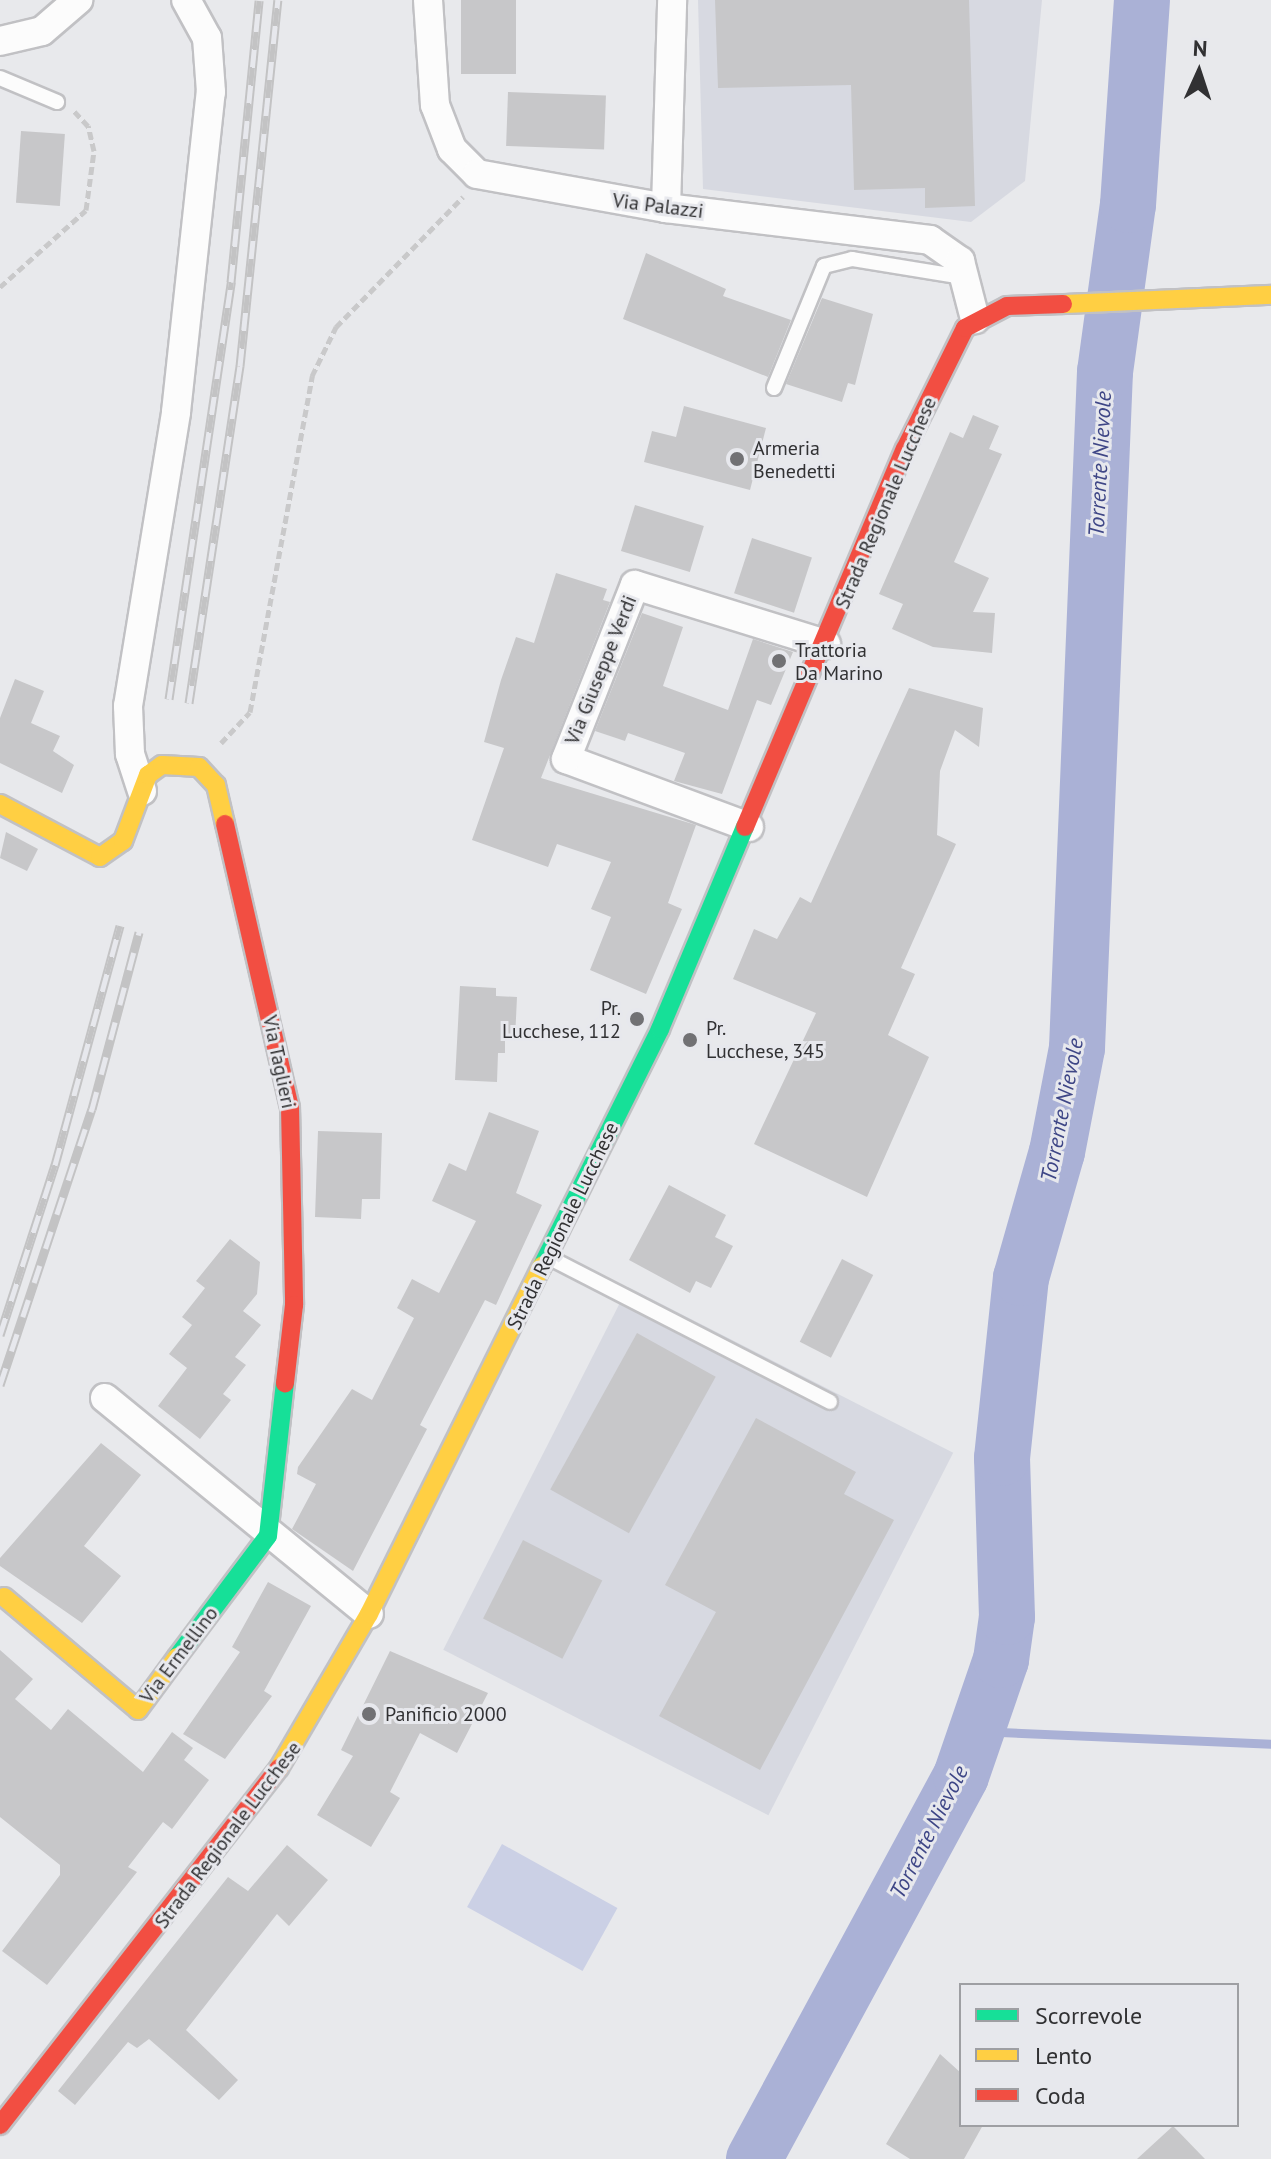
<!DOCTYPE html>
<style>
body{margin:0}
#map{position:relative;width:1271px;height:2159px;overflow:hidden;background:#e8e9ec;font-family:"PT Sans",sans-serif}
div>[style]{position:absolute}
.built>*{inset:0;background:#d7d9e1;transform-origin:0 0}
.green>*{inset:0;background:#cbd0e5;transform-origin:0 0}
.stream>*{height:9px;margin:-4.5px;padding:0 4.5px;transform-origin:4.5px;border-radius:4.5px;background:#aab1d6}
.river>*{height:56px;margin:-28px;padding:0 28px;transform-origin:28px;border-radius:28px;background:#aab1d6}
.building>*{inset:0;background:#c7c7c9;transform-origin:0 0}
.path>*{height:5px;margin-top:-2.5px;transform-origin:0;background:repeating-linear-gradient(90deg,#c9c9ca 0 8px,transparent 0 12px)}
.roads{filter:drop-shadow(2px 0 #c1c1c4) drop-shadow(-2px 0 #c1c1c4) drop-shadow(0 2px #c1c1c4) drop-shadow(0 -2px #c1c1c4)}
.lane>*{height:14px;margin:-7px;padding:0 7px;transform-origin:7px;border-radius:7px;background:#fcfcfc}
.street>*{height:28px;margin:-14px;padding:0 14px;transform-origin:14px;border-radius:14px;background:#fcfcfc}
.fast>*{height:18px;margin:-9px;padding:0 9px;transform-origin:9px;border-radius:9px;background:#16e098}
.slow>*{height:18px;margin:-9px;padding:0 9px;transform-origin:9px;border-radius:9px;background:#ffcf43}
.jam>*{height:18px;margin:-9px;padding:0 9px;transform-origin:9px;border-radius:9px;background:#f24e42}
.rail>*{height:9px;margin-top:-4.5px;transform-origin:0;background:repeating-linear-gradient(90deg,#e7e8ed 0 18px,#c3c3c4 0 36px);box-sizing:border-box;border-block:2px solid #c3c3c4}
.dots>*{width:22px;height:22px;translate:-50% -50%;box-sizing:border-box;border:4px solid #e7e8ed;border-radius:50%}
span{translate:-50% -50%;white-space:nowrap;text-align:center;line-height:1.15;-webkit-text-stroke:6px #e7e8ed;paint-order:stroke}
.street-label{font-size:20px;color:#313133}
.poi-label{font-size:20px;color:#313133}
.left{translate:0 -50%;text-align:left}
.right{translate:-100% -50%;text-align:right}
.water-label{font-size:22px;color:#3e4686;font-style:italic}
.legend{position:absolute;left:959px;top:1983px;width:280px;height:144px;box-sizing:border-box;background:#e7e8ed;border:2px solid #9e9fa3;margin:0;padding:10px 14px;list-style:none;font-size:24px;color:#313133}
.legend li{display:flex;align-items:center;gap:16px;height:40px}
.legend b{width:40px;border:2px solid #9e9fa3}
.north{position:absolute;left:1159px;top:32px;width:80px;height:80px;-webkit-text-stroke:6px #e7e8ed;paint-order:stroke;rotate:3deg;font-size:22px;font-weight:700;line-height:32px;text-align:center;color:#313133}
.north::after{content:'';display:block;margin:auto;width:28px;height:36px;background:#313133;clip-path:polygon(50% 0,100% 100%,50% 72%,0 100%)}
</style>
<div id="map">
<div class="built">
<div style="clip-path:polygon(698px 0,1042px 0,1025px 181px,971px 222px,703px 189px)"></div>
<div style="left:628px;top:1287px;width:365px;height:407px;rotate:27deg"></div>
</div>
<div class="green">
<div style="left:502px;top:1844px;width:132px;height:72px;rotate:29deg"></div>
</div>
<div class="stream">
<div style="left:977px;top:1731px;width:294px;rotate:2.5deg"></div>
</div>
<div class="river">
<div style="left:754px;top:2159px;width:435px;rotate:-61.6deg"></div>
<div style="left:961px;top:1776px;width:123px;rotate:-71deg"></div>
<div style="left:1001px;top:1660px;width:43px;rotate:-82.1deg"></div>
<div style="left:1007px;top:1617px;width:159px;rotate:-91.8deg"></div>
<div style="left:1002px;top:1458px;width:181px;rotate:-84deg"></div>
<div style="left:1021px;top:1278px;width:131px;rotate:-74.1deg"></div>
<div style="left:1057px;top:1152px;width:106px;rotate:-79.1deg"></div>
<div style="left:1077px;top:1048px;width:677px;rotate:-87.63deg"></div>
<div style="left:1105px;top:372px;width:169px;rotate:-82.2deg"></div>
<div style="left:1128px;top:205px;width:205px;rotate:-86.1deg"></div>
</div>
<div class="building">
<div style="left:461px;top:0;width:55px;height:74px"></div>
<div style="clip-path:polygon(715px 0,969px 0,975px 206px,925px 208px,925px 188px,854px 190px,851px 85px,718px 88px)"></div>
<div style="left:508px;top:92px;width:98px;height:54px;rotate:2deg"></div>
<div style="left:21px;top:131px;width:44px;height:72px;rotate:4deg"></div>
<div style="clip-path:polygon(646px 253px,726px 289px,723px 296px,791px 320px,768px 377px,623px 319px)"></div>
<div style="clip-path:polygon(822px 298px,873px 314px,855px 385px,848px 383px,842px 402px,786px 384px)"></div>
<div style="clip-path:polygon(684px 406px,766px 428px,750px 490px,644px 462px,652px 431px,676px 437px)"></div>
<div style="clip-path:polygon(973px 415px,999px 426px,989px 449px,1002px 454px,954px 562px,989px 578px,973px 612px,995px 613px,992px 653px,933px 647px,892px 629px,903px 604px,879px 594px,950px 432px,963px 438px)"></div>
<div style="left:635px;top:505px;width:72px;height:48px;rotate:17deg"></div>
<div style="left:752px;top:538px;width:63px;height:58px;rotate:18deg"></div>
<div style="clip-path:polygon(556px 573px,607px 589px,603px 600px,610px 602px,541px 778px,696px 825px,668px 903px,682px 909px,646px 994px,590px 970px,611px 917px,591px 909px,611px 862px,557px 844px,548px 867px,472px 840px,504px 748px,484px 742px,501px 680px,516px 637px,534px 643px)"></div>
<div style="clip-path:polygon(642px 613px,683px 627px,663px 686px,728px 710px,753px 639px,793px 652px,771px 705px,757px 700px,722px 794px,674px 781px,685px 753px,628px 733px,625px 741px,595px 731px)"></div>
<div style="clip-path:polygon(15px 679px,44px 691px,31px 723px,60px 736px,53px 751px,74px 765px,62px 793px,0 763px,0 718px)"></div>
<div style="clip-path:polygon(909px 688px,983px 708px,979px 747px,955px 730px,940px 771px,937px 835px,956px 844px,901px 968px,915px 974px,888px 1035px,929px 1057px,867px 1197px,754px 1144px,816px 1013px,733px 979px,754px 929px,777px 939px,800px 897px,811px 903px)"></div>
<div style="clip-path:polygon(6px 832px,38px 849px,27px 871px,0 858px)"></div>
<div style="clip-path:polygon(460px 986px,496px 988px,496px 996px,517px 997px,515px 1039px,505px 1038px,505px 1053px,498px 1053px,497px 1082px,455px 1080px)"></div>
<div style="clip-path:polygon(489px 1112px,539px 1131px,516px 1193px,542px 1205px,496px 1305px,485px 1300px,420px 1425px,427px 1429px,353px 1571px,292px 1529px,316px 1484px,297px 1474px,298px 1467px,352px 1389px,372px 1400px,414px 1318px,397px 1308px,412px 1279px,439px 1293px,476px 1221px,432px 1201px,449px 1163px,466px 1171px)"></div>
<div style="clip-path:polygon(318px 1131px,382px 1133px,380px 1199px,362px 1199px,361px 1219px,315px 1217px)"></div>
<div style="clip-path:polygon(669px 1185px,726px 1215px,715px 1237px,733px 1246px,711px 1288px,696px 1281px,690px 1293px,629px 1260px)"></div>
<div style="clip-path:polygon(230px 1239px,260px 1262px,257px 1294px,243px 1311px,261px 1325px,235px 1357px,246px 1365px,223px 1394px,231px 1400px,200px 1439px,158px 1406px,187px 1368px,169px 1354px,192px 1325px,182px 1317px,205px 1288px,196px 1281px)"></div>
<div style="left:842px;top:1259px;width:35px;height:93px;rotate:27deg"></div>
<div style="left:637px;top:1333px;width:90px;height:179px;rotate:29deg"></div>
<div style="clip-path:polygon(756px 1418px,856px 1472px,844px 1494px,894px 1520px,760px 1770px,659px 1716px,716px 1612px,665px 1585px)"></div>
<div style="clip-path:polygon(101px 1443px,141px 1475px,84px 1546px,121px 1576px,82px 1623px,0 1566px,0 1558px)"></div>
<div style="left:523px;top:1540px;width:89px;height:88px;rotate:27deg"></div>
<div style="clip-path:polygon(268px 1582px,311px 1606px,264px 1691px,272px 1696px,225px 1759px,183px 1734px,240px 1652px,232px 1647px)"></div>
<div style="clip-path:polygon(0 1650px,33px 1679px,15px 1699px,51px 1730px,68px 1709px,143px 1772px,172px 1732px,193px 1748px,184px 1760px,209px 1780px,172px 1829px,163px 1822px,128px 1867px,137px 1872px,47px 1985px,2px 1951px,60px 1875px,60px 1865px,0 1817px)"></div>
<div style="clip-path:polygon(390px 1651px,488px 1693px,457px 1753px,420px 1733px,390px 1792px,400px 1798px,371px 1847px,317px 1815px,353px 1756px,341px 1750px)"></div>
<div style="clip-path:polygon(287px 1845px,328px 1880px,289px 1926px,277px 1914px,186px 2030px,238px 2080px,219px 2100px,149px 2039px,137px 2048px,128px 2042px,75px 2105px,58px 2091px,228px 1877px,248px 1891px)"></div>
<div style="clip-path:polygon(940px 2054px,961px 2073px,961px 2125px,983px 2125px,964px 2159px,910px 2159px,886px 2144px)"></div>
<div style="clip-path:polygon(1173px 2126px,1205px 2159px,1137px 2159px)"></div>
</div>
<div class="path">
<div style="left:0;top:287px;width:115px;rotate:-41.8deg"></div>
<div style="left:86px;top:210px;width:60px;rotate:-82.3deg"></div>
<div style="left:94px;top:151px;width:26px;rotate:-103deg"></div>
<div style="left:88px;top:126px;width:21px;rotate:-133deg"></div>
<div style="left:221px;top:743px;width:42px;rotate:-46.9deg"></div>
<div style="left:250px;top:712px;width:342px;rotate:-79.5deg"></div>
<div style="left:312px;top:376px;width:55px;rotate:-63.9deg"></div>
<div style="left:336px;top:327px;width:182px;rotate:-45.7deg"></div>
</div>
<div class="roads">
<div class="lane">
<div style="left:0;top:78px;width:62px;rotate:22.8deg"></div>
<div style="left:774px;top:388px;width:132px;rotate:-67.7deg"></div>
<div style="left:824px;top:266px;width:29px;rotate:-14deg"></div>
<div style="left:852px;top:259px;width:118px;rotate:9.3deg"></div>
<div style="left:548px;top:1257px;width:317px;rotate:27.2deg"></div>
</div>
<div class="street">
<div style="left:428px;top:0;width:105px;rotate:86.2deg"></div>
<div style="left:435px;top:105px;width:47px;rotate:68.9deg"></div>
<div style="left:452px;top:149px;width:35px;rotate:45deg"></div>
<div style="left:477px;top:174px;width:192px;rotate:10.2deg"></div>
<div style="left:666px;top:208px;width:266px;rotate:6.9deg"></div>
<div style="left:930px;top:240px;width:37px;rotate:35deg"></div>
<div style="left:960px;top:261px;width:60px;rotate:75.5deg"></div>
<div style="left:0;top:41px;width:43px;rotate:-13.4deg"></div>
<div style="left:42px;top:31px;width:48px;rotate:-40.7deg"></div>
<div style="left:666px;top:208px;width:208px;rotate:-88.3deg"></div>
<div style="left:142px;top:791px;width:39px;rotate:-108deg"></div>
<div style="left:130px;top:754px;width:48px;rotate:-92.4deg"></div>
<div style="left:128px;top:706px;width:298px;rotate:-80.7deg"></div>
<div style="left:176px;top:412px;width:322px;rotate:-83.8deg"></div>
<div style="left:211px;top:92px;width:54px;rotate:-94.2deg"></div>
<div style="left:207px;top:38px;width:43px;rotate:-118.9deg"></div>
<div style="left:749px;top:827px;width:195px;rotate:-159.6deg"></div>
<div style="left:566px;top:759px;width:187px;rotate:-68.4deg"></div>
<div style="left:635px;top:585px;width:200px;rotate:17.2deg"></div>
<div style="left:105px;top:1398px;width:341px;rotate:39.3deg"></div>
</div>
<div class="fast">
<div style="left:542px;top:1266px;width:265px;rotate:-63.5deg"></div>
<div style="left:660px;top:1029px;width:219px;rotate:-67.2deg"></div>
<div style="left:177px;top:1657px;width:151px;rotate:-53.1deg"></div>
<div style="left:268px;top:1536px;width:154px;rotate:-83.7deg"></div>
</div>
<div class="slow">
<div style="left:1063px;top:304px;width:208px;rotate:-2.5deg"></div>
<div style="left:0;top:804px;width:113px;rotate:27.9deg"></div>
<div style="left:100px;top:857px;width:28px;rotate:-35deg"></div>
<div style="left:123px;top:841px;width:71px;rotate:-69.3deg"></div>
<div style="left:148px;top:775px;width:17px;rotate:-36deg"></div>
<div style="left:162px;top:765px;width:37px;rotate:3deg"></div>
<div style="left:199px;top:767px;width:25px;rotate:47deg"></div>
<div style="left:216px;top:785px;width:40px;rotate:77deg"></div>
<div style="left:4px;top:1597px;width:175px;rotate:40.1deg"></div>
<div style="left:138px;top:1710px;width:66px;rotate:-53.7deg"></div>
<div style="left:279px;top:1768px;width:178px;rotate:-59.7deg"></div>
<div style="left:369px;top:1614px;width:389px;rotate:-63.6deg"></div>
</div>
<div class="jam">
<div style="left:225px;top:824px;width:290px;rotate:77.1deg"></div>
<div style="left:290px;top:1107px;width:198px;rotate:88.8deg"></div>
<div style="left:294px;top:1305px;width:79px;rotate:96.6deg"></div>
<div style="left:745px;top:827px;width:410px;rotate:-67.1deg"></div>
<div style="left:905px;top:449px;width:135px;rotate:-63.6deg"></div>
<div style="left:965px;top:328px;width:47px;rotate:-27.6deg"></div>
<div style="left:1007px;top:306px;width:56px;rotate:-2deg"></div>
<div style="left:0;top:2125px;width:453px;rotate:-52deg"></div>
</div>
</div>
<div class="rail">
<div style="left:169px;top:699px;width:422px;rotate:-81.5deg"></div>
<div style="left:231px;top:282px;width:283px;rotate:-84.3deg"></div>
<div style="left:189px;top:703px;width:341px;rotate:-81.4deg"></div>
<div style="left:240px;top:366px;width:368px;rotate:-84.1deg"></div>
<div style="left:0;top:1335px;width:179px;rotate:-72.1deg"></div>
<div style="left:55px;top:1165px;width:248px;rotate:-74.8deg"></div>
<div style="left:0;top:1385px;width:291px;rotate:-71.6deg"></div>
<div style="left:92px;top:1109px;width:183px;rotate:-75.1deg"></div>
</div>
<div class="dots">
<div style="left:737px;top:459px;background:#717174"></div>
<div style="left:779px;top:661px;background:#717174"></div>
<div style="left:637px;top:1019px;background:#717174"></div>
<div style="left:690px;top:1040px;background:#717174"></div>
<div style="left:369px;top:1714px;background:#717174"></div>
</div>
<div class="street-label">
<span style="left:658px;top:206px;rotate:7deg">Via Palazzi</span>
<span style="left:886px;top:503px;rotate:-67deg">Strada Regionale Lucchese</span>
<span style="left:601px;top:670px;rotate:-68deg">Via Giuseppe Verdi</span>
<span style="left:279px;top:1062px;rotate:78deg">Via Taglieri</span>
<span style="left:563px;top:1226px;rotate:-64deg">Strada Regionale Lucchese</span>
<span style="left:179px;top:1655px;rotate:-53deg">Via Ermellino</span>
<span style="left:228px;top:1835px;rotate:-53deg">Strada Regionale Lucchese</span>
</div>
<div class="poi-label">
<span class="left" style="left:753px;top:460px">Armeria<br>Benedetti</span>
<span class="left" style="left:795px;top:662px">Trattoria<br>Da Marino</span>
<span class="right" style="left:621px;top:1020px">Pr.<br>Lucchese, 112</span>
<span class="left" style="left:706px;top:1040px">Pr.<br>Lucchese, 345</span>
<span class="left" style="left:385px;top:1714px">Panificio 2000</span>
</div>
<div class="water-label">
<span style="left:1100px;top:464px;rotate:-87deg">Torrente Nievole</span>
<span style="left:1062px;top:1110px;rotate:-79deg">Torrente Nievole</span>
<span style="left:929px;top:1832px;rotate:-63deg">Torrente Nievole</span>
</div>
<ul class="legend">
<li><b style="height:10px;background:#16e098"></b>Scorrevole</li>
<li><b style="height:10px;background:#ffcf43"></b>Lento</li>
<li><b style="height:10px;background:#f24e42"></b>Coda</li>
</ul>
<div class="north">N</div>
</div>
